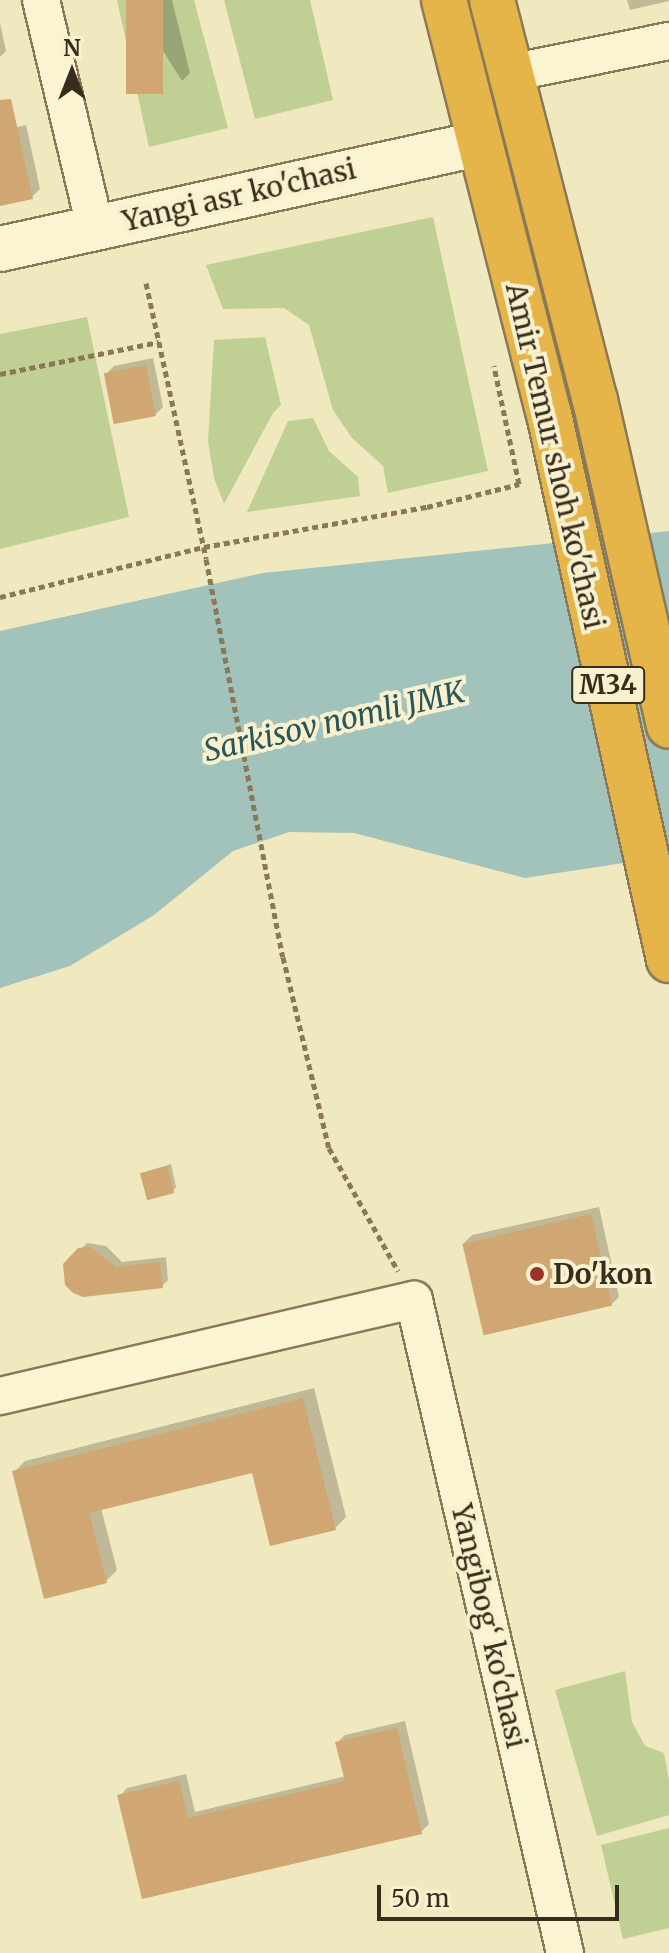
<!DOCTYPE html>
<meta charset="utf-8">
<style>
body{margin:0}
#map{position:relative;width:669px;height:1953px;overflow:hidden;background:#f0e8bf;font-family:Merriweather,serif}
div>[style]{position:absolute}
.green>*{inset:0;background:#c0cf93}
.water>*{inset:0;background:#a2c2bc}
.shadow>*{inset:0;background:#0003}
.building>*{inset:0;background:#d0a673;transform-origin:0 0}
.path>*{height:5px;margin-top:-2.5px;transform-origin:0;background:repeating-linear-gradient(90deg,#8a7856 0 6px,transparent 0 10px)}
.roads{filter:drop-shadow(2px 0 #8a7856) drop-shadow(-2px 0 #8a7856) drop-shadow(0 2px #8a7856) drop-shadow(0 -2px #8a7856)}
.street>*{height:36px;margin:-18px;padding:0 18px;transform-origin:18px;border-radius:18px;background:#fbf4d3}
.secondary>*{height:44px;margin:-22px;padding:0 22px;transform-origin:22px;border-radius:22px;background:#fbf4d3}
.highway>*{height:44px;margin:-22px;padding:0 22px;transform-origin:22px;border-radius:22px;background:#e5b54a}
.dots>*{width:22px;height:22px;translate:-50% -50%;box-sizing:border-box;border:4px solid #f7f1cf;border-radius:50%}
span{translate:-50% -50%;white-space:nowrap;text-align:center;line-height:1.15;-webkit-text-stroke:8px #f7f1cf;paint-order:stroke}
.shield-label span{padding:2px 6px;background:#f7f1cf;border:2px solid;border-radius:6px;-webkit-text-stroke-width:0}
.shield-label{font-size:26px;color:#382d1c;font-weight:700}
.street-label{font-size:28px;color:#382d1c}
.poi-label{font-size:28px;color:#382d1c;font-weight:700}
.left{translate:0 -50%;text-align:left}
.water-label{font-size:30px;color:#2a5659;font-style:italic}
.north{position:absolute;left:32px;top:32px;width:80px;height:80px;-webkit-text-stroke:6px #f7f1cf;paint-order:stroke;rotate:0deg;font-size:22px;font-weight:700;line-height:32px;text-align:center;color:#382d1c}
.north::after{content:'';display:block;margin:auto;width:28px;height:36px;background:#382d1c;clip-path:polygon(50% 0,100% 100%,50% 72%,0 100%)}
.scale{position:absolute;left:377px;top:1885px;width:242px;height:36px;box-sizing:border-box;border:4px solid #382d1c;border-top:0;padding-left:10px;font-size:24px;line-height:28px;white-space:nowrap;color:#382d1c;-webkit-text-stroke:6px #f7f1cf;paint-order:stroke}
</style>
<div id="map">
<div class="green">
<div style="clip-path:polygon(117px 0,194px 0,228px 128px,149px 147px)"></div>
<div style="clip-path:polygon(224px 0,310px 0,333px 100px,255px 119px)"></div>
<div style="clip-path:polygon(433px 217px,488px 471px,388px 493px,383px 466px,352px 438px,333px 410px,309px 325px,284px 308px,223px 309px,206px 265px)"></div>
<div style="clip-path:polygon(87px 317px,129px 517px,0 549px,0 334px)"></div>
<div style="clip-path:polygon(265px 337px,281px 405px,273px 413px,224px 504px,214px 478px,208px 441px,214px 340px)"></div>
<div style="clip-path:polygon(313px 418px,329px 451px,358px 477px,360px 496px,247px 512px,288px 421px)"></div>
<div style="clip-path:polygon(625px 1671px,632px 1722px,645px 1746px,664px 1753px,669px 1780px,669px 1815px,597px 1836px,555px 1690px)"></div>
<div style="clip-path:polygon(669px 1828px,669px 1928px,623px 1939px,601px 1845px)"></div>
</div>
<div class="water">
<div style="clip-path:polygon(669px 531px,669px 856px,525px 878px,354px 833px,289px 832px,233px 851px,154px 915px,70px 966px,0 988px,0 631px,263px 573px)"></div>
</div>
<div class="shadow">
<div style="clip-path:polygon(131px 0,172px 0,190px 73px,182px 81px)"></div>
<div style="clip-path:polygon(627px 0,669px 0,669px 1px,630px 10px)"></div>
<div style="clip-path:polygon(0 23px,6px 51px,0 57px)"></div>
<div style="clip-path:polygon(26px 125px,40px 189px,32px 197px,0 204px,0 131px)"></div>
<div style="clip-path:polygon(153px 358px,163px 407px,155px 415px,106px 374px,114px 366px)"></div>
<div style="clip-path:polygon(171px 1164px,176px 1187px,173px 1191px,142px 1173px)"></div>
<div style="clip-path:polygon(599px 1207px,619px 1297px,612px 1304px,464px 1243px,472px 1235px)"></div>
<div style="clip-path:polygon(87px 1243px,106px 1246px,122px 1262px,166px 1257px,168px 1280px,162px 1286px,65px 1265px)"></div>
<div style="clip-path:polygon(314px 1388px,346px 1517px,335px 1528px,253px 1470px,101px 1508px,117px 1570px,106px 1581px,14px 1472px,25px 1461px)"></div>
<div style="clip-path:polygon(405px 1721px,429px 1824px,421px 1832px,144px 1897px,120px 1796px,127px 1788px,186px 1774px,195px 1812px,346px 1776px,337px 1743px,345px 1735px)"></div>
</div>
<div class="building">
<div style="left:126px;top:0;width:37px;height:94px"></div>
<div style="clip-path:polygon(11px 99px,33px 199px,0 206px,0 100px)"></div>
<div style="left:146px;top:365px;width:52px;height:43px;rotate:79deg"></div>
<div style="left:167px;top:1166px;width:28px;height:28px;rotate:75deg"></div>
<div style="left:591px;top:1214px;width:94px;height:132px;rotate:77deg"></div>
<div style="clip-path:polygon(90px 1247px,116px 1267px,160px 1262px,163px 1288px,83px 1297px,73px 1293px,65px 1285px,63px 1264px,78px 1248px)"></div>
<div style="clip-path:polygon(303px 1398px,336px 1530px,270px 1546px,252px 1473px,89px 1513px,107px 1583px,44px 1599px,12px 1471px)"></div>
<div style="clip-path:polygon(397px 1728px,422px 1834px,142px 1899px,117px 1795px,179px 1781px,188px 1818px,345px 1781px,335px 1742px)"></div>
</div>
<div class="path">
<div style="left:146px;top:283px;width:282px;rotate:77.7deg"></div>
<div style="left:206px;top:559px;width:405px;rotate:79.1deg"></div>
<div style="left:283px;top:957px;width:196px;rotate:76.5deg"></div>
<div style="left:329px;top:1148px;width:141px;rotate:60.7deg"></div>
<div style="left:0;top:374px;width:162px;rotate:-11.4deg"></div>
<div style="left:0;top:597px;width:210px;rotate:-13.8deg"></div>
<div style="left:204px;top:547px;width:227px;rotate:-10.2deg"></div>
<div style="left:427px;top:507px;width:95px;rotate:-14deg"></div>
<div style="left:519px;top:484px;width:121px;rotate:-102deg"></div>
</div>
<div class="roads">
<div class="street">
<div style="left:41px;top:0;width:233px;rotate:76.6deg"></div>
<div style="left:510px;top:73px;width:162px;rotate:-11.4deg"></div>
<div style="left:0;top:1396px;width:425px;rotate:-13.1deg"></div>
<div style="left:414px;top:1300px;width:670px;rotate:76.98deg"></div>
</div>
<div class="secondary">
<div style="left:0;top:249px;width:490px;rotate:-12.4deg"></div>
</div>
<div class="highway">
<div style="left:444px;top:0;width:427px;rotate:75.8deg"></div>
<div style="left:549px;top:414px;width:559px;rotate:77.6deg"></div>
<div style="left:492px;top:0;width:413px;rotate:75.6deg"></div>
<div style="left:595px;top:400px;width:334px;rotate:77.2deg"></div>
</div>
</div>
<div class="dots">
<div style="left:537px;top:1274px;background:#9c3223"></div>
</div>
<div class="shield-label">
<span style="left:608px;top:685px">M34</span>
</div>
<div class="street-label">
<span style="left:239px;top:195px;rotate:-13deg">Yangi asr ko'chasi</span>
<span style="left:555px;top:456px;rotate:77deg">Amir Temur shoh ko'chasi</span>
<span style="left:489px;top:1626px;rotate:77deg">Yangibog‘ ko'chasi</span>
</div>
<div class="poi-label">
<span class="left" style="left:553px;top:1274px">Do'kon</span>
</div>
<div class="water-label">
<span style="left:334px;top:721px;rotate:-13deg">Sarkisov nomli JMK</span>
</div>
<div class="north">N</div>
<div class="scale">50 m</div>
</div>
